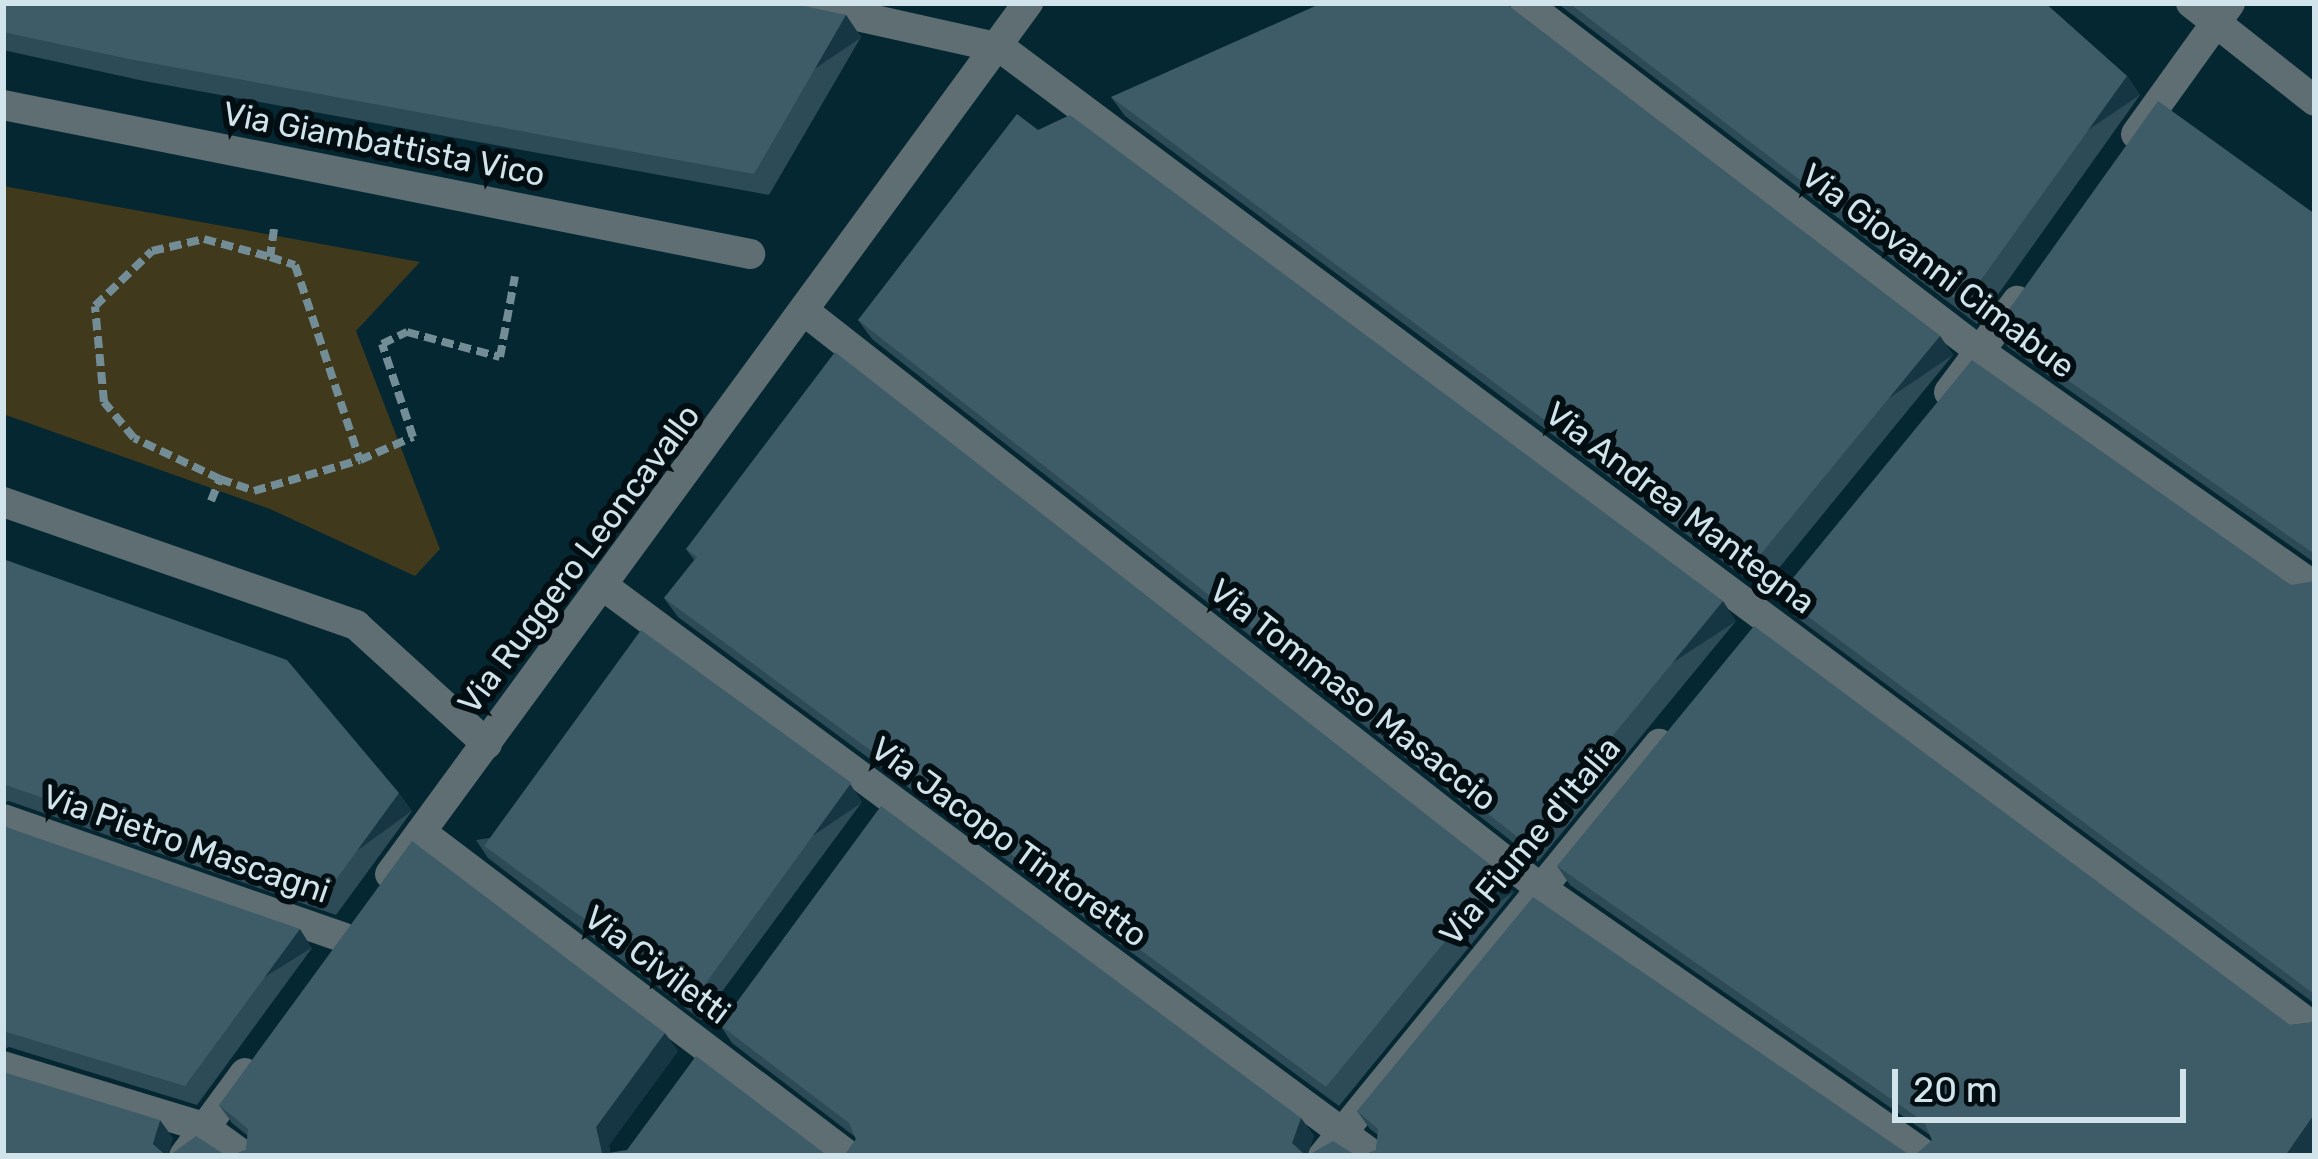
<!DOCTYPE html>
<style>
body{margin:0}
#map{position:relative;width:2318px;height:1159px;overflow:hidden;background:#052732;font-family:Rubik,sans-serif}
div>[style]{position:absolute}
.green>*{inset:0;background:#40391c}
.path>*{height:8px;margin-top:-4px;transform-origin:0;background:repeating-linear-gradient(90deg,#738d96 0 12px,transparent 0 18px)}
.minor>*{height:30px;margin:-15px;padding:0 15px;transform-origin:15px;border-radius:15px;background:#5f6e73}
.wall>*{inset:0;background:#2c4b57}
.shaded-wall>*{inset:0;background:#153642;transform-origin:0 0}
.building>*{inset:0;background:#3e5c67;transform-origin:0 0}
span{translate:-50% -50%;white-space:nowrap;text-align:center;line-height:1.15;-webkit-text-stroke:12px #030e13;paint-order:stroke}
.street-label{font-size:33px;color:#d2e4eb}
.frame{position:absolute;inset:0;border:6px solid #d2e4eb;pointer-events:none}
.scale{position:absolute;left:1892px;top:1069px;width:294px;height:54px;box-sizing:border-box;border:6px solid #d2e4eb;border-top:0;padding-left:15px;font-size:36px;line-height:42px;white-space:nowrap;color:#d2e4eb;-webkit-text-stroke:9px #030e13;paint-order:stroke}
</style>
<div id="map">
<div class="green">
<div style="clip-path:polygon(3px 186px,420px 262px,356px 331px,440px 549px,415px 576px,270px 509px,3px 414px)"></div>
</div>
<div class="path">
<div style="left:274px;top:229px;width:28px;rotate:98deg"></div>
<div style="left:270px;top:257px;width:26px;rotate:18deg"></div>
<div style="left:295px;top:265px;width:206px;rotate:71.6deg"></div>
<div style="left:360px;top:460px;width:58px;rotate:-23.5deg"></div>
<div style="left:413px;top:437px;width:98px;rotate:-108.4deg"></div>
<div style="left:382px;top:344px;width:28px;rotate:-26deg"></div>
<div style="left:407px;top:332px;width:96px;rotate:15deg"></div>
<div style="left:500px;top:357px;width:82px;rotate:-79.5deg"></div>
<div style="left:220px;top:479px;width:36px;rotate:19deg"></div>
<div style="left:254px;top:491px;width:110px;rotate:-16.3deg"></div>
<div style="left:211px;top:501px;width:24px;rotate:-68deg"></div>
<div style="left:220px;top:479px;width:95px;rotate:-154.5deg"></div>
<div style="left:134px;top:438px;width:47px;rotate:-129.8deg"></div>
<div style="left:104px;top:402px;width:96px;rotate:-95.4deg"></div>
<div style="left:95px;top:306px;width:79px;rotate:-44deg"></div>
<div style="left:152px;top:251px;width:53px;rotate:-13deg"></div>
<div style="left:204px;top:239px;width:68px;rotate:15.3deg"></div>
</div>
<div class="minor">
<div style="left:799px;top:3px;width:207px;rotate:12.6deg"></div>
<div style="left:1001px;top:48px;width:1639px;rotate:36.72deg"></div>
<div style="left:1525px;top:3px;width:574px;rotate:37.43deg"></div>
<div style="left:1981px;top:352px;width:408px;rotate:35.1deg"></div>
<div style="left:2191px;top:3px;width:158px;rotate:38.3deg"></div>
<div style="left:3px;top:105px;width:762px;rotate:11.28deg"></div>
<div style="left:2136px;top:134px;width:161px;rotate:-54.3deg"></div>
<div style="left:808px;top:314px;width:924px;rotate:38.1deg"></div>
<div style="left:1535px;top:884px;width:476px;rotate:34.8deg"></div>
<div style="left:1949px;top:392px;width:114px;rotate:-53.2deg"></div>
<div style="left:3px;top:502px;width:374px;rotate:19.2deg"></div>
<div style="left:356px;top:625px;width:177px;rotate:42.3deg"></div>
<div style="left:602px;top:585px;width:960px;rotate:36.49deg"></div>
<div style="left:3px;top:819px;width:361px;rotate:19.2deg"></div>
<div style="left:421px;top:832px;width:537px;rotate:37.13deg"></div>
<div style="left:390px;top:874px;width:1080px;rotate:-53.78deg"></div>
<div style="left:3px;top:1066px;width:210px;rotate:16.9deg"></div>
<div style="left:204px;top:1127px;width:49px;rotate:35.9deg"></div>
<div style="left:184px;top:1156px;width:103px;rotate:-53.7deg"></div>
<div style="left:1323px;top:1156px;width:532px;rotate:-50.8deg"></div>
</div>
<div class="wall">
<div style="clip-path:polygon(3px 3px,846px 15px,861px 37px,769px 195px,144px 81px,3px 50px)"></div>
<div style="clip-path:polygon(1557px 3px,2045px 3px,2127px 76px,2140px 95px,1977px 324px)"></div>
<div style="clip-path:polygon(1511px 8px,1940px 336px,1953px 355px,1761px 590px,1125px 116px,1111px 97px)"></div>
<div style="clip-path:polygon(1038px 130px,1736px 621px,1538px 862px,872px 339px,858px 320px)"></div>
<div style="clip-path:polygon(2315px 214px,2315px 563px,2008px 347px,1995px 329px)"></div>
<div style="clip-path:polygon(686px 549px,1514px 892px,1339px 1106px,678px 617px,664px 598px,694px 560px)"></div>
<div style="clip-path:polygon(3px 559px,412px 811px,336px 915px,9px 801px,3px 803px)"></div>
<div style="clip-path:polygon(2291px 585px,2315px 1004px,1792px 614px,1779px 595px)"></div>
<div style="clip-path:polygon(850px 784px,862px 802px,701px 1020px,488px 858px,476px 840px)"></div>
<div style="clip-path:polygon(3px 826px,312px 948px,197px 1105px,9px 1047px,3px 1050px)"></div>
<div style="clip-path:polygon(1557px 866px,2290px 1025px,2315px 1022px,2315px 1150px,2311px 1156px,1932px 1140px,1930px 1135px,1570px 885px)"></div>
<div style="clip-path:polygon(720px 1025px,1301px 1118px,1314px 1136px,1307px 1156px,230px 1156px,246px 1150px,248px 1136px,232px 1123px,219px 1105px,678px 1051px,609px 1145px,610px 1153px,824px 1153px,845px 1155px,856px 1139px,854px 1136px,732px 1043px)"></div>
<div style="clip-path:polygon(1357px 1111px,1911px 1156px,1376px 1150px,1378px 1135px,1370px 1129px)"></div>
</div>
<div class="shaded-wall">
<div style="left:846px;top:15px;width:27px;height:184px;rotate:56deg"></div>
<div style="left:2127px;top:76px;width:23px;height:282px;rotate:56deg"></div>
<div style="left:1940px;top:336px;width:23px;height:304px;rotate:56deg"></div>
<div style="left:1723px;top:601px;width:24px;height:313px;rotate:57deg"></div>
<div style="left:850px;top:784px;width:22px;height:271px;rotate:56deg"></div>
<div style="left:399px;top:793px;width:22px;height:127px;rotate:54deg"></div>
<div style="left:1501px;top:873px;width:23px;height:276px;rotate:56deg"></div>
<div style="left:300px;top:929px;width:22px;height:195px;rotate:58deg"></div>
<div style="clip-path:polygon(665px 1033px,678px 1051px,609px 1145px,611px 1156px,603px 1156px,596px 1127px)"></div>
<div style="clip-path:polygon(2315px 1113px,2315px 1150px,2311px 1156px,2285px 1156px)"></div>
<div style="clip-path:polygon(1301px 1118px,1314px 1136px,1307px 1156px,1292px 1143px)"></div>
<div style="clip-path:polygon(160px 1120px,173px 1138px,168px 1156px,153px 1144px)"></div>
</div>
<div class="building">
<div style="clip-path:polygon(3px 3px,791px 3px,846px 15px,754px 174px,129px 59px,3px 32px)"></div>
<div style="clip-path:polygon(1322px 3px,1505px 3px,1940px 336px,1747px 571px,1111px 97px)"></div>
<div style="clip-path:polygon(1569px 3px,2045px 3px,2127px 76px,1963px 305px)"></div>
<div style="clip-path:polygon(2158px 101px,2315px 214px,2315px 564px,2313px 553px,1995px 329px)"></div>
<div style="clip-path:polygon(1017px 114px,1038px 130px,1070px 115px,1723px 601px,1525px 843px,858px 320px)"></div>
<div style="clip-path:polygon(835px 352px,1501px 873px,1326px 1087px,664px 598px,697px 557px,686px 549px)"></div>
<div style="clip-path:polygon(1972px 360px,2291px 585px,2315px 581px,2315px 1005px,2314px 994px,1779px 595px)"></div>
<div style="clip-path:polygon(3px 559px,287px 660px,399px 793px,324px 896px,3px 784px)"></div>
<div style="clip-path:polygon(1754px 626px,2290px 1025px,2315px 1022px,2315px 1113px,2285px 1156px,1914px 1156px,1932px 1140px,1924px 1122px,1557px 866px)"></div>
<div style="left:641px;top:630px;width:260px;height:267px;rotate:36deg"></div>
<div style="clip-path:polygon(881px 806px,1301px 1118px,1292px 1143px,1305px 1156px,230px 1156px,246px 1150px,248px 1129px,219px 1105px,412px 841px,665px 1033px,596px 1127px,602px 1154px,627px 1150px,696px 1056px,824px 1153px,845px 1155px,856px 1139px,849px 1123px,720px 1025px)"></div>
<div style="clip-path:polygon(3px 826px,300px 929px,185px 1086px,3px 1031px)"></div>
<div style="clip-path:polygon(1533px 897px,1911px 1156px,1360px 1156px,1376px 1150px,1378px 1129px,1357px 1111px)"></div>
<div style="clip-path:polygon(3px 1072px,160px 1120px,153px 1144px,167px 1156px,3px 1156px)"></div>
<div style="clip-path:polygon(196px 1136px,227px 1156px,169px 1156px)"></div>
<div style="clip-path:polygon(1333px 1141px,1357px 1156px,1307px 1156px)"></div>
</div>
<div class="street-label">
<span style="left:384px;top:144px;rotate:11deg">Via Giambattista Vico</span>
<span style="left:1938px;top:271px;rotate:37deg">Via Giovanni Cimabue</span>
<span style="left:1680px;top:508px;rotate:37deg">Via Andrea Mantegna</span>
<span style="left:579px;top:559px;rotate:-53deg">Via Ruggero Leoncavallo</span>
<span style="left:1353px;top:695px;rotate:38deg">Via Tommaso Masaccio</span>
<span style="left:1530px;top:841px;rotate:-50deg">Via Fiume d'Italia</span>
<span style="left:1009px;top:842px;rotate:36deg">Via Jacopo Tintoretto</span>
<span style="left:186px;top:844px;rotate:19deg">Via Pietro Mascagni</span>
<span style="left:657px;top:965px;rotate:37deg">Via Civiletti</span>
</div>
<div class="frame"></div>
<div class="scale">20 m</div>
</div>
